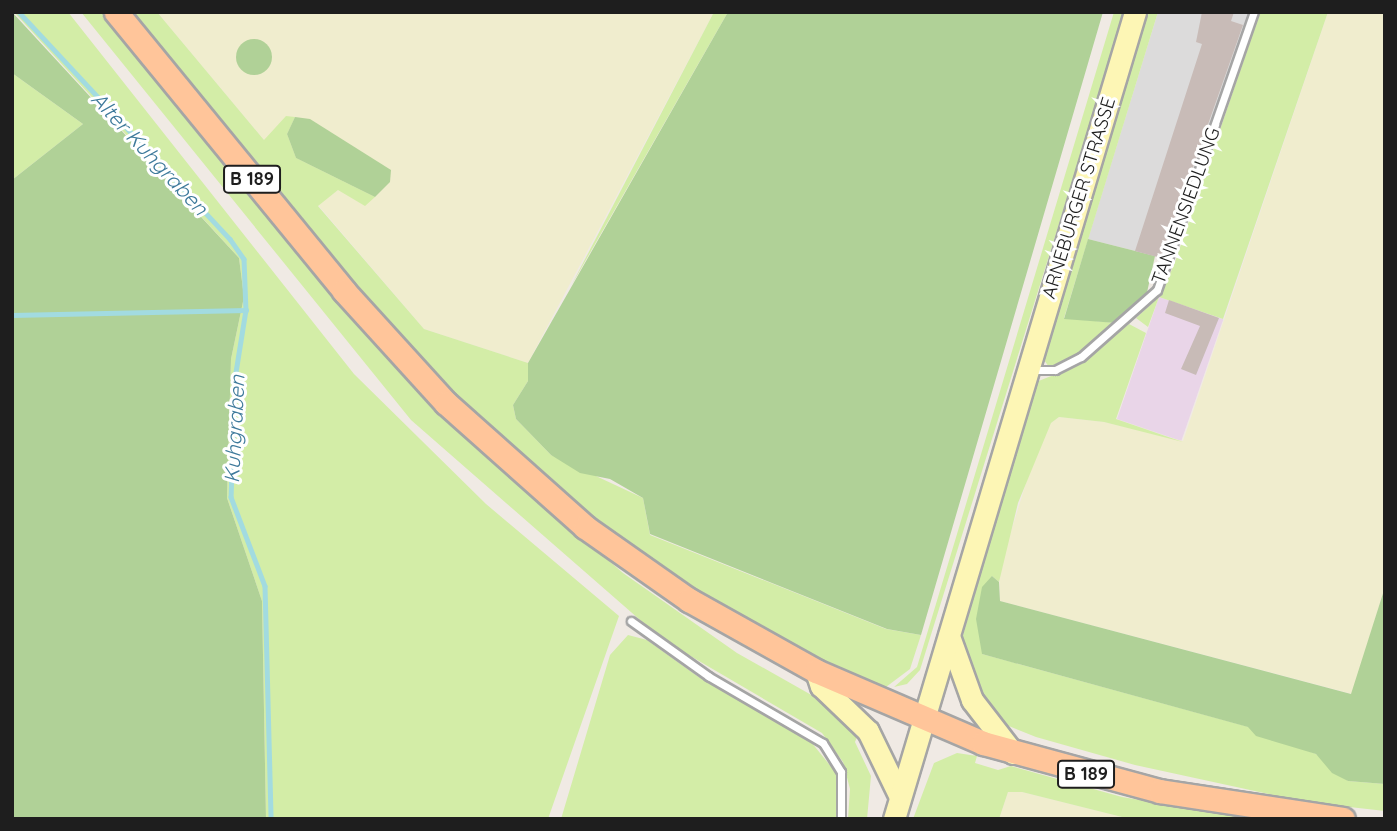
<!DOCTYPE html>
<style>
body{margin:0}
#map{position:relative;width:1397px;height:831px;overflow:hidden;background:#f0eae4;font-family:Quicksand,sans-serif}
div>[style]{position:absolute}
.residential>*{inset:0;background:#dcdbdb}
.industrial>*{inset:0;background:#e9d5e8;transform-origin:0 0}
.farmland>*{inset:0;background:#f0edce}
.grass>*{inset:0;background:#d3eda7}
.forest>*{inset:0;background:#b0d197}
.round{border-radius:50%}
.stream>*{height:4.5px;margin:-2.25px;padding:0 2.25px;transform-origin:2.25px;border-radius:2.25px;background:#a2dbe0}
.building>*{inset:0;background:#c8bbb7}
.roads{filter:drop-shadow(2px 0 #a5a5a5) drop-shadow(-2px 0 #a5a5a5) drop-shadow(0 2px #a5a5a5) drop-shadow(0 -2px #a5a5a5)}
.lane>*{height:7px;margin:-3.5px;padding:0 3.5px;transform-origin:3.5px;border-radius:3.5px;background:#fff}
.secondary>*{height:21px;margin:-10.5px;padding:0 10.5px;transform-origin:10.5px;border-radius:10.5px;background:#fdf6b5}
.primary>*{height:23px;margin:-11.5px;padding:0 11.5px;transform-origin:11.5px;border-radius:11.5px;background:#ffc59a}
span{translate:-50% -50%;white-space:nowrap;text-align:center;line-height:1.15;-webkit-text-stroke:6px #fff;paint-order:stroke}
.shield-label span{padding:2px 5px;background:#fff;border:2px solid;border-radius:5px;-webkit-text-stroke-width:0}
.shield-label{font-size:18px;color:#1e1e1e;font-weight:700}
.street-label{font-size:19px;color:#1e1e1e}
.water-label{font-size:21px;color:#3e7a9b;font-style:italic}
.frame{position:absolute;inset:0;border:14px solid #1e1e1e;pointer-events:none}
</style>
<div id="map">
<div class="residential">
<div style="clip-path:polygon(1158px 12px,1249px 12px,1163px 258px,1088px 239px)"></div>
</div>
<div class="industrial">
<div style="left:1159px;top:297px;width:68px;height:129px;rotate:19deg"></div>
</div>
<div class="farmland">
<div style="clip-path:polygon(157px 12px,714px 12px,528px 363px,424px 329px,318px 205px,338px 190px,264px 140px)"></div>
<div style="clip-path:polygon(1328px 12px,1385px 12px,1385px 587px,1352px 694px,1000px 601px,999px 570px,1036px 451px,1051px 423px,1059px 417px,1104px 422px,1183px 441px)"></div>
<div style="clip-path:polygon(1008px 792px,1022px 792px,1130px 819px,999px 819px)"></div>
</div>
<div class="grass">
<div style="clip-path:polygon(14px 12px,68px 12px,354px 374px,486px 504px,619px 616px,548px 819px,266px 819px,262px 601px,227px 498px,231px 359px,244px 297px,239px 258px)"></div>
<div style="clip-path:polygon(81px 12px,103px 12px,313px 269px,475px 445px,623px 573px,737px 653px,822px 701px,859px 732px,855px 742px,871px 776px,867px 819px,848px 819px,850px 789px,843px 762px,822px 733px,663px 640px,411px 420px)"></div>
<div style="clip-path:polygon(129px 12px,157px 12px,264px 140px,286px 116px,295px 117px,287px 134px,296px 158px,375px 197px,365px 206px,338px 190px,318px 206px,424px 329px,528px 363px,528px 381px,513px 405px,516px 419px,551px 455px,643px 498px,650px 535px,886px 629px,921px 635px,910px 669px,886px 687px,834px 666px,707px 600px,556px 491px,413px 356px)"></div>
<div style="clip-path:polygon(714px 12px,728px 12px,571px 286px)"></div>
<div style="clip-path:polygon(1114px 12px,1125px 12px,920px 670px,907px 684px,894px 687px,917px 667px)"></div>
<div style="clip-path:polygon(1145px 12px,1158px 12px,1064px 318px,1116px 323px,1079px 354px,1049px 367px,1042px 357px)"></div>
<div style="clip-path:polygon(1260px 12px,1328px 12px,1223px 319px,1159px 297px,1148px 327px,1136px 318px,1159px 297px,1174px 265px)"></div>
<div style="clip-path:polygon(12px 73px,83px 124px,12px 180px)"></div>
<div style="clip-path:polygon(1129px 324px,1146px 333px,1116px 419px,1183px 442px,1104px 422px,1059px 417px,1051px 423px,1018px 503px,999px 582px,992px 576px,982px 654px,1249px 727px,1316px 754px,1348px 781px,1385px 784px,1385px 811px,1305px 802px,1135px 765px,1036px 737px,1004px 724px,987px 709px,963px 649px,963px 635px,1036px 382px,1074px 367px)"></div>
<div style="clip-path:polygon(628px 635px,647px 640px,700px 678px,807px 737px,837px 774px,837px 819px,561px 819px,610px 655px)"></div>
<div style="clip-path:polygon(957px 753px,977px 756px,975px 763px,998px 770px,1011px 766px,1122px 797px,1254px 819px,1130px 819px,1022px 792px,1008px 792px,999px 819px,913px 819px,934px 763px)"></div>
</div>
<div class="forest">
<div style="clip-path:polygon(12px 12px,239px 258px,244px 297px,231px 359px,227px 498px,262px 601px,266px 819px,12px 819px,12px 180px,83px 124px,12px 73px)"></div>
<div style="clip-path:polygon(728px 12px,1103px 12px,921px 635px,887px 629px,650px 534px,643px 498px,610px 479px,580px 473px,551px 455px,516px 419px,513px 405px,528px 381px,528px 363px)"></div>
<div class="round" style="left:236px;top:39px;width:36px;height:36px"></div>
<div style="clip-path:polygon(295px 117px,310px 119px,391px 170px,390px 182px,375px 197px,296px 158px,287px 134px)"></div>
<div style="clip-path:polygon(1088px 239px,1155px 256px,1146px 297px,1116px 323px,1064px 319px)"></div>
<div style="clip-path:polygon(992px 576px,999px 582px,1000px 601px,1351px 694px,1385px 587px,1385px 784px,1348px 781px,1332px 773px,1316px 754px,1256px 736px,1248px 727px,982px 654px,976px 619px,982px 587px)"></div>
</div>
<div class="stream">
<div style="left:19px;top:12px;width:310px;rotate:47.1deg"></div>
<div style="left:230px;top:239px;width:24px;rotate:55deg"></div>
<div style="left:244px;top:259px;width:51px;rotate:87.8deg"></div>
<div style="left:12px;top:315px;width:234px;rotate:-1.2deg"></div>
<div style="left:246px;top:310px;width:70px;rotate:99.1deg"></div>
<div style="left:235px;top:379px;width:118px;rotate:91.9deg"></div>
<div style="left:231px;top:497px;width:95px;rotate:69.1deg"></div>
<div style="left:265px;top:586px;width:233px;rotate:88.5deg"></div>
</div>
<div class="building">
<div style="clip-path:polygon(1202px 12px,1234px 12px,1231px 21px,1243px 25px,1161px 258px,1135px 251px,1202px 44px,1196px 42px)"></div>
<div style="clip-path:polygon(1169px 300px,1219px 318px,1196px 375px,1181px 369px,1200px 326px,1165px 313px)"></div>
</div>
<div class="roads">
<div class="lane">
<div style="left:1030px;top:370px;width:25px"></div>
<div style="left:1055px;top:370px;width:29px;rotate:-27deg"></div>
<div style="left:1081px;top:357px;width:101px;rotate:-41.4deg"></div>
<div style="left:1157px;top:290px;width:294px;rotate:-70.8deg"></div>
<div style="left:631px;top:621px;width:95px;rotate:35.5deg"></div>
<div style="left:708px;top:676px;width:133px;rotate:30.2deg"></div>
<div style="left:823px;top:743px;width:34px;rotate:58deg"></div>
<div style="left:841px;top:772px;width:47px;rotate:90deg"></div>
</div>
<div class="secondary">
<div style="left:949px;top:636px;width:68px;rotate:70.2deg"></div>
<div style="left:972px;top:700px;width:67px;rotate:52.3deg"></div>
<div style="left:816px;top:671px;width:16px;rotate:72deg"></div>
<div style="left:821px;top:686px;width:65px;rotate:43.8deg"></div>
<div style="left:868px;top:731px;width:73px;rotate:64.1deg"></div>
<div style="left:894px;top:819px;width:842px;rotate:-73.37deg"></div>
</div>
<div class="primary">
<div style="left:116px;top:12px;width:360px;rotate:50.7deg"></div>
<div style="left:344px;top:291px;width:151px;rotate:47.7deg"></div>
<div style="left:446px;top:403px;width:186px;rotate:41.7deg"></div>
<div style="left:585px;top:527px;width:127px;rotate:35.1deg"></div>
<div style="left:689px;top:600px;width:145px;rotate:29.2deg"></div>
<div style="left:816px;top:671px;width:182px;rotate:23.3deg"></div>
<div style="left:983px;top:743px;width:183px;rotate:15.2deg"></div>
<div style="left:1160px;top:791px;width:185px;rotate:8.7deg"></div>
</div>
</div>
<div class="shield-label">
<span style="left:252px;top:179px">B 189</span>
<span style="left:1086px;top:774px">B 189</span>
</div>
<div class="street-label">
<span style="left:1079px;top:198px;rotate:-73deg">ARNEBURGER STRASSE</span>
<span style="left:1186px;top:206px;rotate:-70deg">TANNENSIEDLUNG</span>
</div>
<div class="water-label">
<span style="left:150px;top:153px;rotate:47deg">Alter Kuhgraben</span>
<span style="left:234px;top:429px;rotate:-87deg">Kuhgraben</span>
</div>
<div class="frame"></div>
</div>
